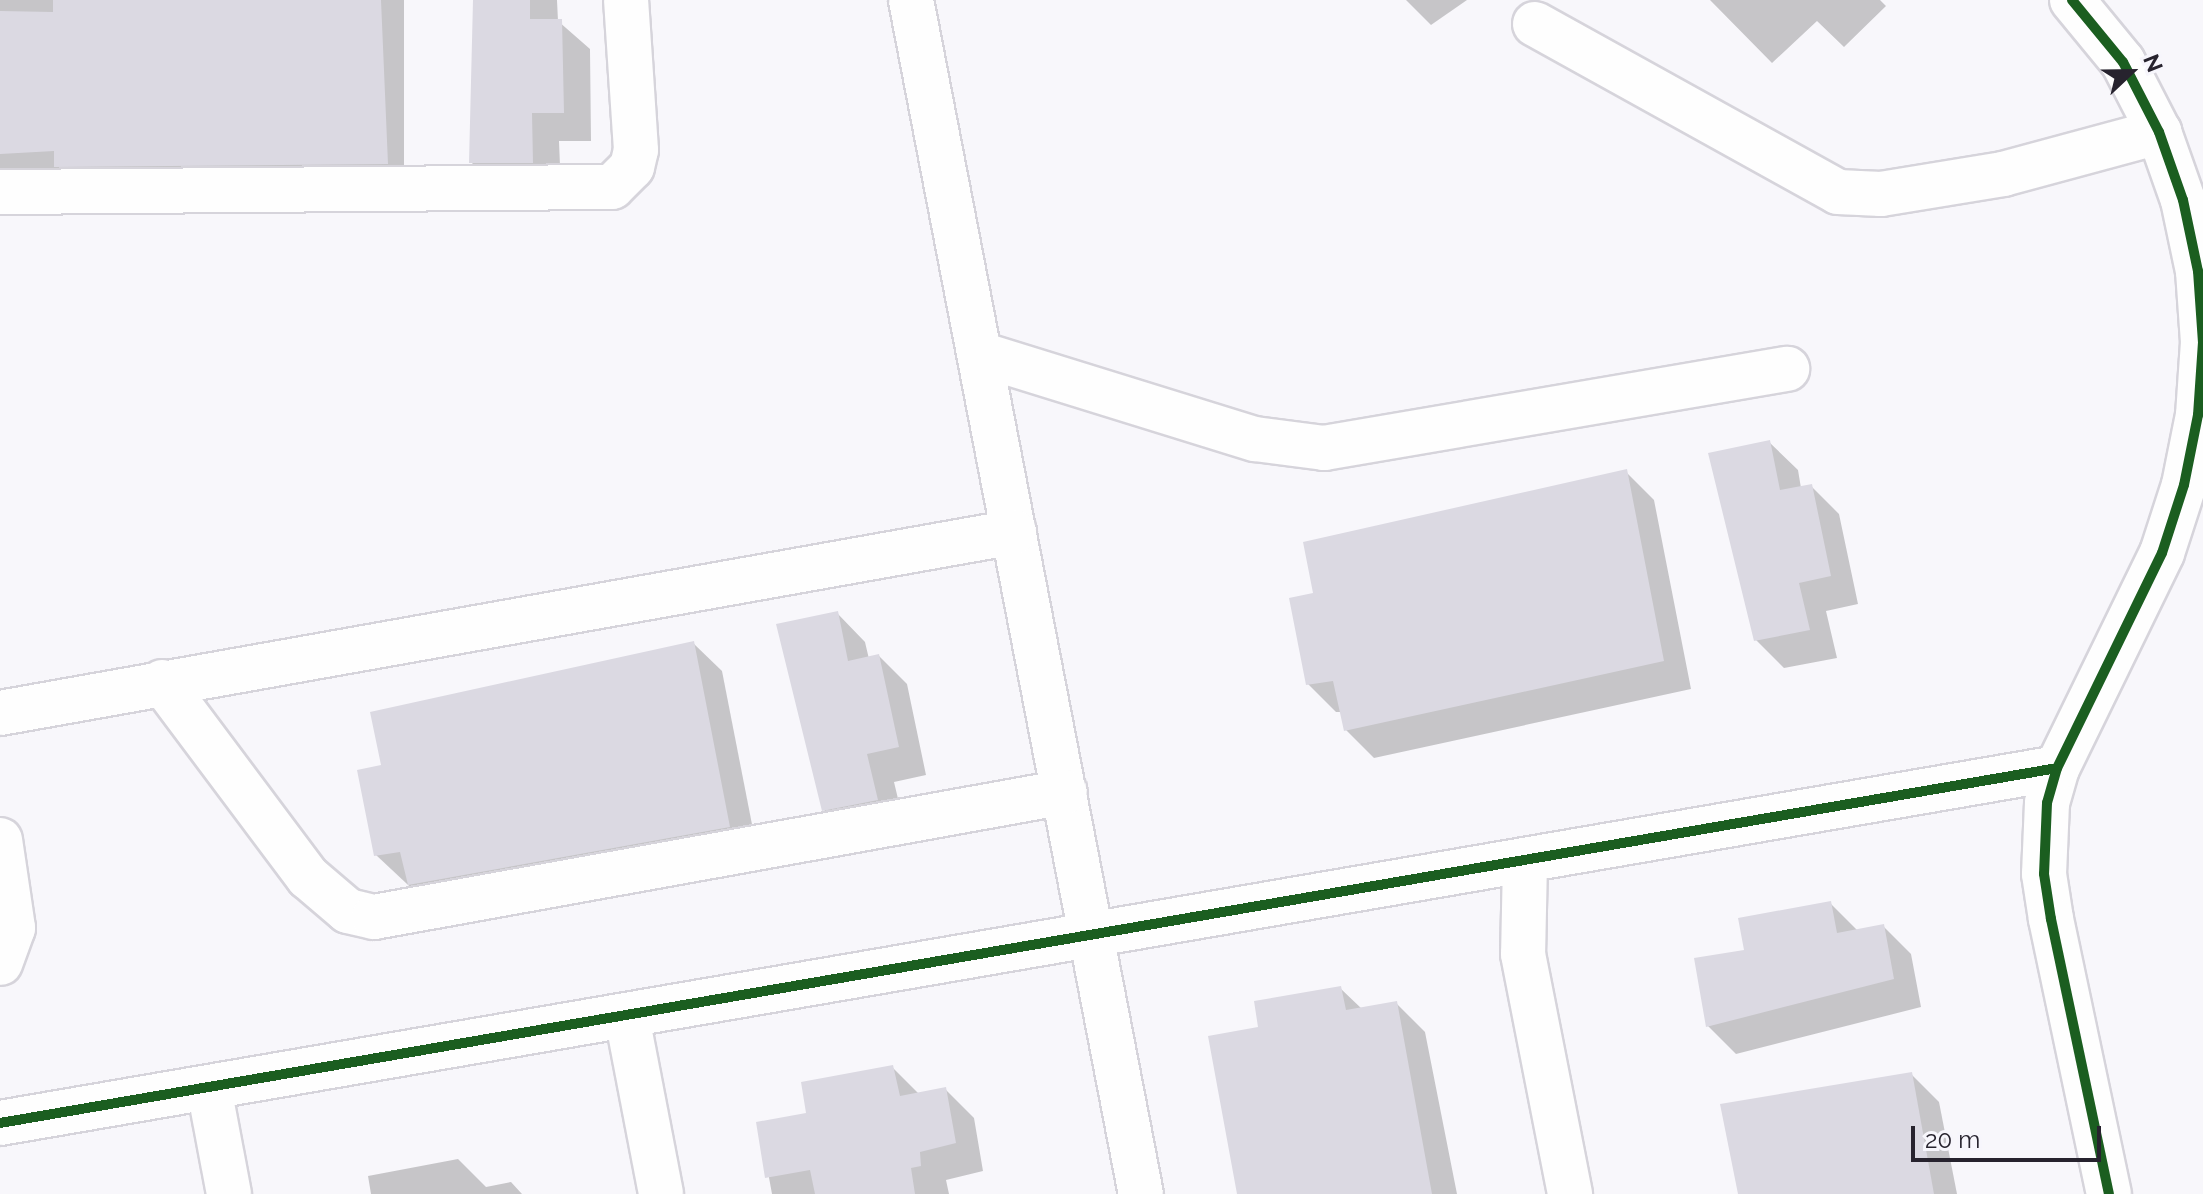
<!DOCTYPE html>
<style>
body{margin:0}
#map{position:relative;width:2203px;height:1194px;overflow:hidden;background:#f8f7fb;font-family:Raleway,sans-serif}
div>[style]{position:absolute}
.shadow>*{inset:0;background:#0003;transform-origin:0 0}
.building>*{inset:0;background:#dbd9e2}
.roads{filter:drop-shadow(2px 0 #d6d4db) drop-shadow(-2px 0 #d6d4db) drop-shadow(0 2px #d6d4db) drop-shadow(0 -2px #d6d4db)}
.minor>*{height:44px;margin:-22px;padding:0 22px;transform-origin:22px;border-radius:22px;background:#fefefe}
.cycleway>*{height:10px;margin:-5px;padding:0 5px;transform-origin:5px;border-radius:5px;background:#1b5e20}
span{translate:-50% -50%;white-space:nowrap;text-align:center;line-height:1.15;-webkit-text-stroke:6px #f7f6fc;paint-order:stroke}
.north{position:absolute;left:2091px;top:32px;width:80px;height:80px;-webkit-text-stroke:6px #f7f6fc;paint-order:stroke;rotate:68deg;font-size:22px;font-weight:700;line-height:32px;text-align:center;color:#27232e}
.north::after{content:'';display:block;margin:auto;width:28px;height:36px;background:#27232e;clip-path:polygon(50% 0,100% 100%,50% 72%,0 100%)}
.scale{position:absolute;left:1911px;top:1126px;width:190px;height:36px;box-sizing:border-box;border:4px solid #27232e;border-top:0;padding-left:10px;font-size:24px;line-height:28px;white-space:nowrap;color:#27232e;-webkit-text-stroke:6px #f7f6fc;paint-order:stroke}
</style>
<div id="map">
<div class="shadow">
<div style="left:0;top:0;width:404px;height:180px"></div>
<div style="clip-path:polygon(475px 0,557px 0,558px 21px,590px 49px,591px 141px,559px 141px,561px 190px,499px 191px,471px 162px)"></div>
<div style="clip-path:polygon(1406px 0,1467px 0,1431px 25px)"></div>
<div style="clip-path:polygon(1710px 0,1880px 0,1886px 6px,1844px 47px,1817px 21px,1772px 63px)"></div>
<div style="clip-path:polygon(1769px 442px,1798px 470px,1801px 488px,1811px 486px,1839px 514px,1858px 604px,1826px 611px,1837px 658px,1784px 668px,1756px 640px)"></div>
<div style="clip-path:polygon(1626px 472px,1654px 500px,1691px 689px,1374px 758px,1346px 730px,1341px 712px,1336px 712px,1308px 684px,1316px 595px)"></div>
<div style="clip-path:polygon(837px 613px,865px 642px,869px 659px,879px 656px,907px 684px,926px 775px,894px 782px,905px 828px,852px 838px,824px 810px)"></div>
<div style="clip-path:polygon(693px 643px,722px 671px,758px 855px,438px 913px,376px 855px,383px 766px)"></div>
<div style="clip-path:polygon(1830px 903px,1858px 931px,1883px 926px,1911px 954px,1921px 1007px,1736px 1054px,1708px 1026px,1746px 952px)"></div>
<div style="clip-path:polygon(1340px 988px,1362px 1009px,1396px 1003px,1425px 1032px,1457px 1194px,1240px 1194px,1260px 1029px)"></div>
<div style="clip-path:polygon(892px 1067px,919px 1094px,945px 1089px,974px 1118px,983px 1171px,946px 1180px,949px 1194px,772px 1194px,759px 1123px,809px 1115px)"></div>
<div style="clip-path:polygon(1911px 1074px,1939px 1102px,1957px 1194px,1743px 1194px)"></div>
<div style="clip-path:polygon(458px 1159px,486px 1187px,511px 1182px,522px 1194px,371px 1194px,368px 1176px)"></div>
</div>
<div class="building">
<div style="clip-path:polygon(53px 0,381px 0,388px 164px,54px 167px,54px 151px,0 154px,0 11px,53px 12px)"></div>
<div style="clip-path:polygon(473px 0,530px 0,530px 19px,562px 19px,564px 113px,532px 113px,533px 163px,469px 163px)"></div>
<div style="clip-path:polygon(1770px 440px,1780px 490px,1812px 484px,1831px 576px,1799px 583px,1810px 630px,1754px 641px,1708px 453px)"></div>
<div style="clip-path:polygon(1627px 469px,1664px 661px,1344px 731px,1333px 681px,1306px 685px,1289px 598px,1313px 593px,1303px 542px)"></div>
<div style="clip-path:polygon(838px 611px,848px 661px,879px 654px,899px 747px,867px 754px,878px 800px,822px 811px,776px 624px)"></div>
<div style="clip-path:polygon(694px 641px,730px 827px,408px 885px,400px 852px,374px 856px,357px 770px,381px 765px,370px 712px)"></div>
<div style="clip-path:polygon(1831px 901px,1837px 933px,1884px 924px,1894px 979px,1706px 1027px,1694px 958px,1744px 950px,1738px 918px)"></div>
<div style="clip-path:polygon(1341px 986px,1346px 1010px,1397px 1001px,1432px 1194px,1237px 1194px,1208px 1036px,1258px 1027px,1254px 1001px)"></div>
<div style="clip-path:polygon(893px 1065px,900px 1096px,946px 1087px,956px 1143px,920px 1152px,921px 1166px,911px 1168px,915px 1194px,815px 1194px,810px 1170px,765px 1178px,756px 1122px,806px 1113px,801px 1082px)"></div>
<div style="clip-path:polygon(1912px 1072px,1934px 1194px,1738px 1194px,1720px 1104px)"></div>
</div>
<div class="roads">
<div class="minor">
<div style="left:911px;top:0;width:1216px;rotate:79.1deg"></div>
<div style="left:2072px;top:0;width:80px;rotate:50.6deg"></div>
<div style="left:2123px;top:62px;width:79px;rotate:62.8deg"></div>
<div style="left:2159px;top:132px;width:72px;rotate:70.6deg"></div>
<div style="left:2183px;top:200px;width:73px;rotate:78.1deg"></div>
<div style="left:2198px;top:271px;width:71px;rotate:86deg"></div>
<div style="left:2203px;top:342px;width:73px;rotate:93.9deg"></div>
<div style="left:2198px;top:415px;width:71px;rotate:101.3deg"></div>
<div style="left:2184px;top:485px;width:71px;rotate:107.9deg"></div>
<div style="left:2162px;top:553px;width:239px;rotate:116deg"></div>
<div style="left:2057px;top:768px;width:36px;rotate:106deg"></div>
<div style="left:2047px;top:803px;width:71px;rotate:92.4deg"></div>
<div style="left:2044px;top:874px;width:46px;rotate:81.2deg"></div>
<div style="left:2051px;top:919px;width:281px;rotate:78.1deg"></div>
<div style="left:1535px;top:24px;width:346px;rotate:29deg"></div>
<div style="left:1838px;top:192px;width:43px;rotate:2.7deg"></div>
<div style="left:1881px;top:194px;width:124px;rotate:-9.3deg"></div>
<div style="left:2003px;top:174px;width:162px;rotate:-15.1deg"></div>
<div style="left:0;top:192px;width:612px;rotate:-0.47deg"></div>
<div style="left:612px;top:187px;width:28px;rotate:-45deg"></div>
<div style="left:632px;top:167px;width:17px;rotate:-77deg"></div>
<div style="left:636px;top:150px;width:150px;rotate:-93.8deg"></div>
<div style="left:980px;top:354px;width:288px;rotate:17.2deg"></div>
<div style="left:1255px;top:439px;width:70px;rotate:7.4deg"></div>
<div style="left:1324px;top:448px;width:470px;rotate:-9.7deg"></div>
<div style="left:162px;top:682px;width:244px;rotate:53.2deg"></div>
<div style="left:308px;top:877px;width:52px;rotate:40.4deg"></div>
<div style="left:348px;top:911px;width:27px;rotate:13deg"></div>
<div style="left:374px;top:917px;width:702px;rotate:-10.25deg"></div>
<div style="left:0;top:713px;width:1030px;rotate:-10.12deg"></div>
<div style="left:0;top:840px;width:89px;rotate:81.6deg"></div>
<div style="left:13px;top:928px;width:37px;rotate:110deg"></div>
<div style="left:1525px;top:862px;width:92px;rotate:91.2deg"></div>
<div style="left:1523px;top:954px;width:245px;rotate:78.9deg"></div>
<div style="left:627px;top:1017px;width:180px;rotate:79.1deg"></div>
<div style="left:209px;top:1088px;width:108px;rotate:79.3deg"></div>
<div style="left:0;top:1123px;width:2087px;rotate:-9.79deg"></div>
</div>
</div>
<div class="cycleway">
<div style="left:2072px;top:0;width:80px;rotate:50.6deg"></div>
<div style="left:2123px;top:62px;width:79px;rotate:62.8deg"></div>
<div style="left:2159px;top:132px;width:72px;rotate:70.6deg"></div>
<div style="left:2183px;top:200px;width:73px;rotate:78.1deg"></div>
<div style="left:2198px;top:271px;width:71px;rotate:86deg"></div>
<div style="left:2203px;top:342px;width:73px;rotate:93.9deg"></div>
<div style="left:2198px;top:415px;width:71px;rotate:101.3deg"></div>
<div style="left:2184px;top:485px;width:71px;rotate:107.9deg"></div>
<div style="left:2162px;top:553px;width:239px;rotate:116deg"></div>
<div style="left:2057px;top:768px;width:36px;rotate:106deg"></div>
<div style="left:2047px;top:803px;width:71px;rotate:92.4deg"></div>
<div style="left:2044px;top:874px;width:46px;rotate:81.2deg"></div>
<div style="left:2051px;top:919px;width:281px;rotate:78.1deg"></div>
<div style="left:0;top:1123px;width:2087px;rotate:-9.79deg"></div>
</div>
<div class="north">N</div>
<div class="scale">20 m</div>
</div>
